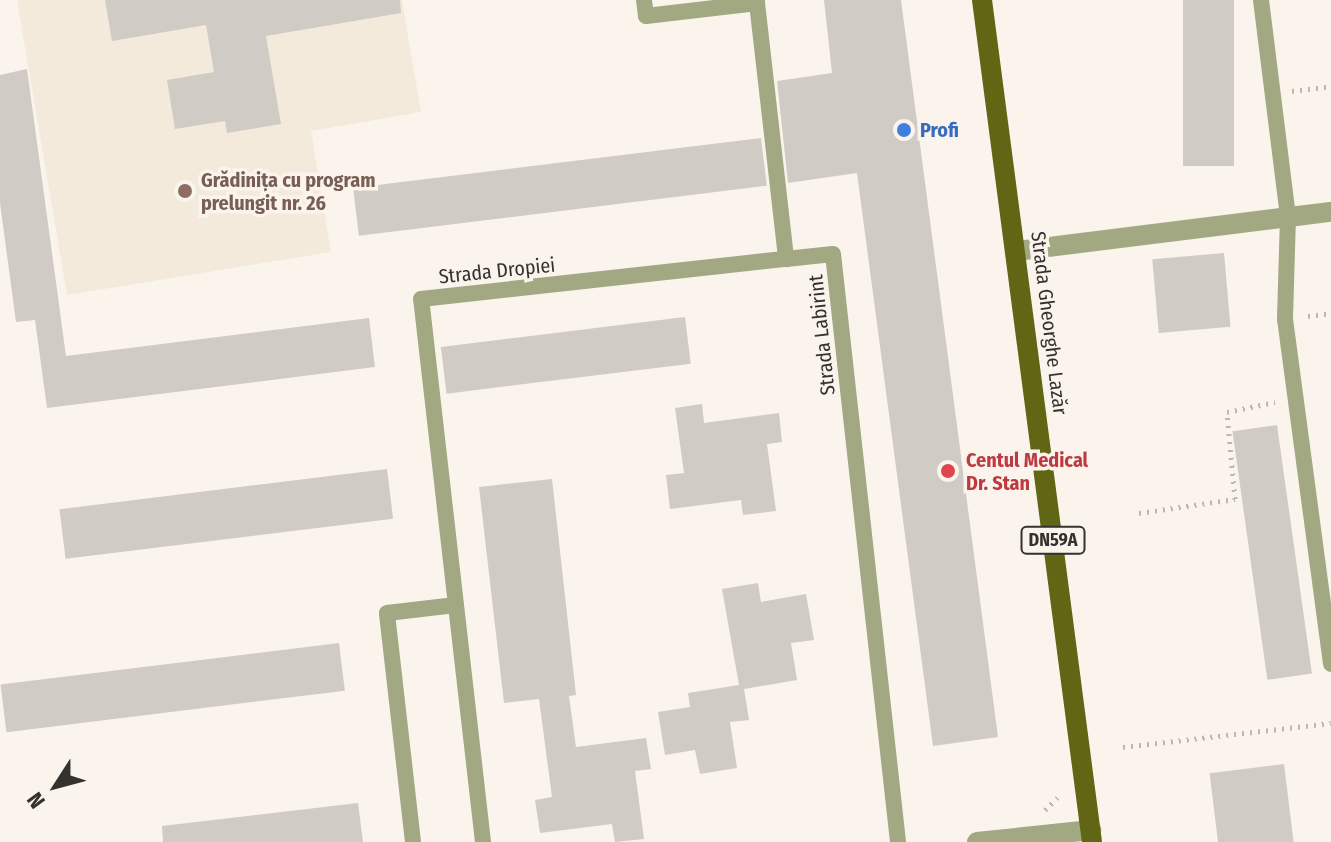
<!DOCTYPE html>
<meta charset="utf-8">
<style>
body{margin:0}
#map{position:relative;width:1331px;height:842px;overflow:hidden;background:#faf4ed;font-family:"Fira Sans Condensed",sans-serif}
div>[style]{position:absolute}
.built>*{inset:0;background:#f3eadc}
.building>*{inset:0;background:#d0cbc4;transform-origin:0 0}
.path>*{height:5px;margin-top:-2.5px;transform-origin:0;background:repeating-linear-gradient(90deg,#bcb7b1 0 2px,transparent 0 8px)}
.lane>*{height:16px;margin:-8px;padding:0 8px;transform-origin:8px;border-radius:8px;background:#a2a881}
.street>*{height:20px;margin:-10px;padding:0 10px;transform-origin:10px;border-radius:10px;background:#a2a881}
.primary>*{height:20px;margin:-10px;padding:0 10px;transform-origin:10px;border-radius:10px;background:#606613}
.dots>*{width:22px;height:22px;translate:-50% -50%;box-sizing:border-box;border:4px solid #faf4ed;border-radius:50%}
span{translate:-50% -50%;white-space:nowrap;text-align:center;line-height:1.15;-webkit-text-stroke:7px #faf4ed;paint-order:stroke}
.shield-label span{padding:2px 6px;background:#faf4ed;border:2px solid;border-radius:6px;-webkit-text-stroke-width:0}
.shield-label{font-size:18px;color:#34322f;font-weight:700}
.shop-label{font-size:20px;color:#366cbe;font-weight:700}
.left{translate:0 -50%;text-align:left}
.education-label{font-size:20px;color:#785e54;font-weight:700}
.street-label{font-size:20px;color:#34322f}
.health-label{font-size:20px;color:#be3a42;font-weight:700}
.north{position:absolute;left:16px;top:746px;width:80px;height:80px;-webkit-text-stroke:6px #faf4ed;paint-order:stroke;rotate:234deg;font-size:22px;font-weight:700;line-height:32px;text-align:center;color:#34322f}
.north::after{content:'';display:block;margin:auto;width:28px;height:36px;background:#34322f;clip-path:polygon(50% 0,100% 100%,50% 72%,0 100%)}
</style>
<div id="map">
<div class="built">
<div style="clip-path:polygon(17px 0,402px 0,421px 112px,311px 131px,331px 252px,67px 295px)"></div>
</div>
<div class="building">
<div style="clip-path:polygon(105px 0,400px 0,401px 13px,266px 36px,281px 124px,227px 133px,225px 121px,175px 129px,167px 80px,214px 72px,206px 25px,112px 41px)"></div>
<div style="clip-path:polygon(824px 0,901px 0,998px 737px,933px 746px,857px 173px,788px 183px,777px 81px,832px 73px)"></div>
<div style="left:1183px;top:0;width:51px;height:166px"></div>
<div style="clip-path:polygon(27px 69px,66px 356px,369px 318px,375px 367px,47px 408px,35px 320px,16px 322px,0 203px,0 75px)"></div>
<div style="left:761px;top:138px;width:48px;height:411px;rotate:83deg"></div>
<div style="left:1224px;top:253px;width:74px;height:72px;rotate:85deg"></div>
<div style="left:685px;top:317px;width:47px;height:246px;rotate:83deg"></div>
<div style="clip-path:polygon(702px 404px,704px 423px,779px 413px,782px 442px,767px 444px,776px 511px,743px 515px,741px 500px,670px 509px,666px 475px,684px 473px,675px 408px)"></div>
<div style="left:1277px;top:425px;width:251px;height:45px;rotate:82deg"></div>
<div style="left:387px;top:469px;width:50px;height:330px;rotate:83deg"></div>
<div style="clip-path:polygon(552px 479px,576px 695px,569px 696px,576px 747px,646px 738px,651px 769px,635px 771px,644px 839px,615px 842px,612px 824px,540px 833px,535px 800px,552px 797px,539px 699px,504px 703px,479px 487px)"></div>
<div style="clip-path:polygon(758px 583px,761px 602px,806px 594px,814px 640px,791px 643px,797px 680px,744px 689px,749px 720px,730px 722px,737px 768px,700px 774px,695px 750px,665px 755px,658px 712px,690px 707px,688px 693px,739px 685px,722px 589px)"></div>
<div style="left:339px;top:643px;width:48px;height:341px;rotate:83deg"></div>
<div style="left:1284px;top:764px;width:79px;height:75px;rotate:83deg"></div>
<div style="clip-path:polygon(358px 803px,363px 842px,163px 842px,162px 826px)"></div>
</div>
<div class="path">
<div style="left:1292px;top:91px;width:39px;rotate:-7deg"></div>
<div style="left:1308px;top:316px;width:23px;rotate:-7deg"></div>
<div style="left:1139px;top:513px;width:97px;rotate:-8.3deg"></div>
<div style="left:1235px;top:499px;width:87px;rotate:-95.3deg"></div>
<div style="left:1227px;top:412px;width:49px;rotate:-11.8deg"></div>
<div style="left:1123px;top:747px;width:209px;rotate:-6.6deg"></div>
<div style="left:1045px;top:810px;width:21px;rotate:-45deg"></div>
</div>
<div class="lane">
<div style="left:644px;top:0;width:16px;rotate:83deg"></div>
<div style="left:646px;top:16px;width:112px;rotate:-6.7deg"></div>
<div style="left:757px;top:3px;width:258px;rotate:83.5deg"></div>
<div style="left:786px;top:259px;width:47px;rotate:-6.1deg"></div>
<div style="left:833px;top:254px;width:592px;rotate:83.69deg"></div>
<div style="left:1261px;top:0;width:219px;rotate:82.9deg"></div>
<div style="left:1288px;top:217px;width:102px;rotate:91.7deg"></div>
<div style="left:1285px;top:319px;width:348px;rotate:82.4deg"></div>
<div style="left:456px;top:605px;width:308px;rotate:-96.5deg"></div>
<div style="left:421px;top:299px;width:367px;rotate:-6.3deg"></div>
<div style="left:413px;top:842px;width:230px;rotate:-96.5deg"></div>
<div style="left:387px;top:613px;width:69px;rotate:-6.6deg"></div>
<div style="left:456px;top:605px;width:239px;rotate:83.5deg"></div>
</div>
<div class="street">
<div style="left:1016px;top:251px;width:317px;rotate:-7.1deg"></div>
<div style="left:977px;top:842px;width:115px;rotate:-6deg"></div>
</div>
<div class="primary">
<div style="left:982px;top:0;width:849px;rotate:82.56deg"></div>
</div>
<div class="dots">
<div style="left:904px;top:130px;background:#3f7fe0"></div>
<div style="left:185px;top:191px;background:#8d6e63"></div>
<div style="left:948px;top:471px;background:#e0444e"></div>
</div>
<div class="shield-label">
<span style="left:1053px;top:540px">DN59A</span>
</div>
<div class="shop-label">
<span class="left" style="left:920px;top:130px">Profi</span>
</div>
<div class="education-label">
<span class="left" style="left:201px;top:192px">Grădinița cu program<br>prelungit nr. 26</span>
</div>
<div class="street-label">
<span style="left:497px;top:271px;rotate:-6deg">Strada Dropiei</span>
<span style="left:1049px;top:323px;rotate:83deg">Strada Gheorghe Lazăr</span>
<span style="left:822px;top:335px;rotate:-96deg">Strada Labirint</span>
</div>
<div class="health-label">
<span class="left" style="left:966px;top:472px">Centul Medical<br>Dr. Stan</span>
</div>
<div class="north">N</div>
</div>
